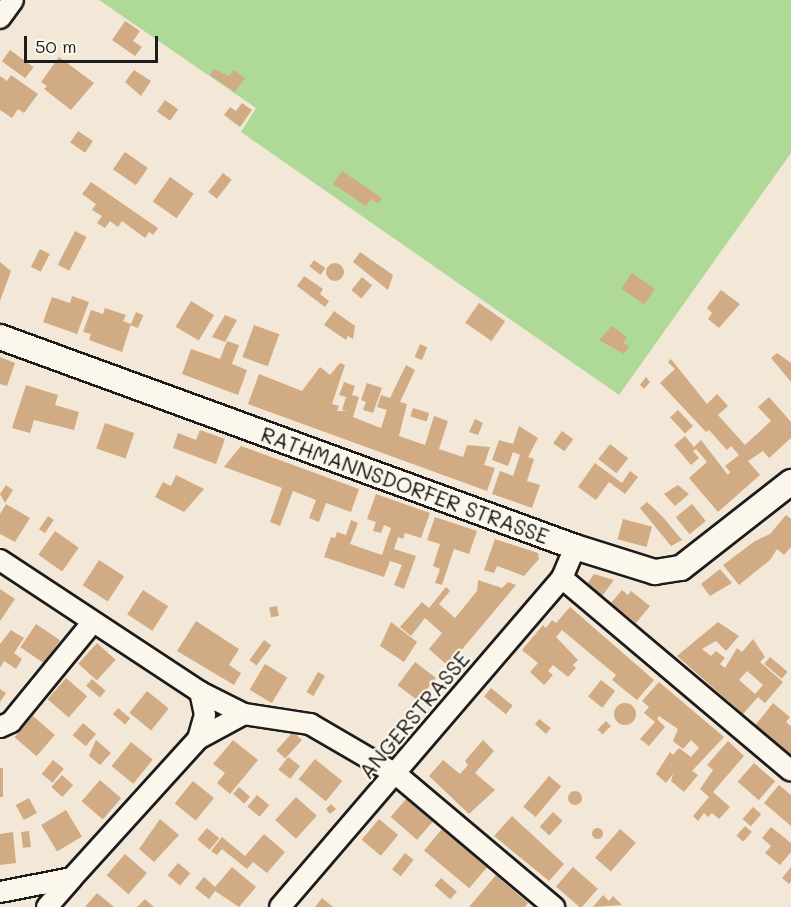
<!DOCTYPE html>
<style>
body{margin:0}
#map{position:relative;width:791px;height:907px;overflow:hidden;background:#f3e8d7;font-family:Mali,sans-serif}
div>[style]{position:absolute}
.green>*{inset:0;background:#aed997}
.building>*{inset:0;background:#d1ab83;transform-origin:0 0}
.round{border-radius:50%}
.roads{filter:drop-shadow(2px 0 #1c1c1c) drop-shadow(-2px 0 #1c1c1c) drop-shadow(0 2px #1c1c1c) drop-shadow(0 -2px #1c1c1c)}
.minor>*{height:20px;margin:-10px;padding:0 10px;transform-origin:10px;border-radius:10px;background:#fbf7ec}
.tertiary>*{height:24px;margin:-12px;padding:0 12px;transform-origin:12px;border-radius:12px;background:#fbf7ec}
span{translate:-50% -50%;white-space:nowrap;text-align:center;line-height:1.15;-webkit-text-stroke:4.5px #fbf7ec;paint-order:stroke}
.street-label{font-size:21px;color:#1c1c1c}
.scale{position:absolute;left:24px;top:36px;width:134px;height:27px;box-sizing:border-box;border:3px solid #1c1c1c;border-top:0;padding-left:8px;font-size:18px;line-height:21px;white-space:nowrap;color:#1c1c1c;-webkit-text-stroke:4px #fbf7ec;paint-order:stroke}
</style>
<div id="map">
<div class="green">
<div style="clip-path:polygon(99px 0,791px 0,791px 153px,619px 395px,241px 132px,256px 108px)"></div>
</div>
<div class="building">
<div style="clip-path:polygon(125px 21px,140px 31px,133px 41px,142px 47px,135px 56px,112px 40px)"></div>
<div style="left:10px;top:50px;width:29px;height:14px;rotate:36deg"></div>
<div style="clip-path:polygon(59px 57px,94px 83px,71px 110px,44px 89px,47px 86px,41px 82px)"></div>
<div style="clip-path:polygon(214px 69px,229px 76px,234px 70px,245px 78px,235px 92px,210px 75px)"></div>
<div style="clip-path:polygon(134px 70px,151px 81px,141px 96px,125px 82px)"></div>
<div style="clip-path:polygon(11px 75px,38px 94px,24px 113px,18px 109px,12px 118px,0 110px,0 76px,7px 81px)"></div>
<div style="left:165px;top:100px;width:16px;height:14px;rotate:35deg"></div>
<div style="clip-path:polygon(242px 103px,252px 110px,240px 127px,224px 115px,230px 107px,236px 111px)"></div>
<div style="left:78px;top:131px;width:18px;height:14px;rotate:34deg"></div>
<div style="left:125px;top:152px;width:28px;height:21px;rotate:35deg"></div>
<div style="clip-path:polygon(342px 171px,382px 198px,378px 204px,371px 199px,366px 206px,333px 184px)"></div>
<div style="left:223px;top:173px;width:11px;height:24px;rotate:38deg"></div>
<div style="left:170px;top:177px;width:29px;height:30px;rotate:35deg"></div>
<div style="clip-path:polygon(91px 182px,158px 228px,153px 235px,149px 232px,145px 238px,122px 221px,118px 227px,110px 221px,105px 228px,97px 223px,102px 216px,92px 210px,96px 204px,82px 194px)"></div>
<div style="left:75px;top:231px;width:13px;height:38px;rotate:27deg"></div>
<div style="left:40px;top:249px;width:11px;height:20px;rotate:27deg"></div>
<div style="clip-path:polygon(360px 252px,393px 275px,388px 290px,353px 262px)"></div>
<div style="left:314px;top:260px;width:14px;height:8px;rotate:36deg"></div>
<div style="clip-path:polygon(0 262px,11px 271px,0 301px)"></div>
<div class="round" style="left:326px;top:263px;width:18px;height:18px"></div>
<div style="left:632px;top:273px;width:28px;height:19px;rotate:35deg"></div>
<div style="clip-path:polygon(304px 276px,323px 289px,320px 294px,329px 301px,325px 307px,297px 286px)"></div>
<div style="left:362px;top:277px;width:13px;height:17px;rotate:39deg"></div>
<div style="clip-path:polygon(721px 290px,740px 304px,719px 328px,708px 319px,712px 313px,707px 308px)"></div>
<div style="clip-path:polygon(72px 296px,89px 302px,77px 334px,43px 322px,52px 297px,70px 303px)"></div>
<div style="left:191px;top:301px;width:27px;height:30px;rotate:31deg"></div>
<div style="left:479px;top:303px;width:32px;height:24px;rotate:35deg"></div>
<div style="clip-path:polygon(105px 308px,126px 315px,123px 321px,131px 324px,122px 352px,89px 340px,91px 334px,83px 332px,91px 310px,103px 314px)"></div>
<div style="clip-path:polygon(334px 311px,355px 326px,353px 339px,348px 336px,346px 340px,324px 325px)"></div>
<div style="left:136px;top:312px;width:8px;height:14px;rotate:23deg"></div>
<div style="clip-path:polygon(225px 315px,237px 320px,225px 342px,212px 337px)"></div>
<div style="left:254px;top:325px;width:27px;height:34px;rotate:20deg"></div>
<div style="clip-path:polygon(612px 326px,627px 337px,623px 343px,629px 346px,624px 354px,599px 340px)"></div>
<div style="clip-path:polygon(227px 341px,239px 345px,232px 364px,247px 370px,238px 395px,182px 374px,191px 349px,220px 359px)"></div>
<div style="left:420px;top:344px;width:8px;height:14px;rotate:23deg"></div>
<div style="clip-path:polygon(777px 353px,791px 363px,791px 382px,771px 358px)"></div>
<div style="clip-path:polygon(0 357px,15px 363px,7px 386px,0 384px)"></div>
<div style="clip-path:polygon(671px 359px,707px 404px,717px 394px,728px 406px,718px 415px,745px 445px,771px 421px,758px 407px,769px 397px,791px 422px,791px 438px,769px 458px,763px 451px,748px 461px,760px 475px,718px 512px,689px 478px,707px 462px,696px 449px,693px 451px,699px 458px,691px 465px,674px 445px,685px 436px,694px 447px,701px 440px,728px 475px,730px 472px,725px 466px,739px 455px,731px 446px,727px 450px,709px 430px,706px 432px,660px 383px,675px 369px,668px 362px)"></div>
<div style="clip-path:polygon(340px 363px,345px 365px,332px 404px,339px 406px,337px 411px,347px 411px,342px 410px,346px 397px,339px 395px,344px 382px,355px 386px,352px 395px,359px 397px,353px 417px,381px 428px,387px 410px,377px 407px,381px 395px,390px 398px,406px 365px,415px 370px,400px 402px,407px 404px,399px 436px,425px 445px,434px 416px,448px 421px,439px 449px,463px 457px,467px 445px,490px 447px,484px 465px,495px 468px,487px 491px,248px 404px,259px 374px,302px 391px,320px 367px,330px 375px)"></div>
<div style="clip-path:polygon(646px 377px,650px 382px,644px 389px,640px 385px)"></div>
<div style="clip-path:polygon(367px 383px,382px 388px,373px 413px,363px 410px,366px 402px,361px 400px)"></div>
<div style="clip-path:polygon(26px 385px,58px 395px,55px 405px,79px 412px,74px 430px,34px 420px,30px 433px,12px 428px)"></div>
<div style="left:413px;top:408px;width:17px;height:9px;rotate:17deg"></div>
<div style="left:678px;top:410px;width:22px;height:11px;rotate:47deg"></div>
<div style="clip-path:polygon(475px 419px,483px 423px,478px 435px,469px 432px)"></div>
<div style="left:105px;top:423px;width:31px;height:27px;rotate:19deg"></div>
<div style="clip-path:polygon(519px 426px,538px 438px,528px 457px,534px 459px,527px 481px,540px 485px,532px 508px,492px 494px,500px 471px,513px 476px,520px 455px,513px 452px,508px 466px,492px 460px,499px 440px,513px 444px)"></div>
<div style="clip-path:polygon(200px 430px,225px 439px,216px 464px,173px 448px,178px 433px,196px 440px)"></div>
<div style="left:562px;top:431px;width:14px;height:15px;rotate:36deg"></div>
<div style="left:610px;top:444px;width:23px;height:19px;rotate:38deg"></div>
<div style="clip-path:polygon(241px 446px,359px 489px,351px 512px,326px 503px,319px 522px,309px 518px,316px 500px,293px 491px,280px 526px,270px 522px,282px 488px,224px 467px)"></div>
<div style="clip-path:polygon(595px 463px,622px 483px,630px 471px,638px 477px,625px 494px,609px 482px,596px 500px,578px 487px)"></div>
<div style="clip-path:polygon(176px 475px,204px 489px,184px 512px,155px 497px,163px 482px,171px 486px)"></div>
<div style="clip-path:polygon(6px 485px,13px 490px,5px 503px,0 494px)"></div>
<div style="clip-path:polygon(678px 485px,689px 494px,675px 506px,664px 494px)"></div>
<div style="clip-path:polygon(376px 494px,430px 513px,421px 538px,405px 533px,403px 539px,398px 537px,394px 549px,416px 556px,404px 589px,394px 585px,402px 565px,390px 561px,384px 577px,324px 557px,331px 537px,335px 538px,337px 532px,346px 535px,351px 520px,358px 523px,350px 544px,382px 555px,391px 528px,384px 525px,381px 533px,373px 531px,376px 522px,367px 519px)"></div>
<div style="clip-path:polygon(647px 502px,662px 516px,682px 540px,671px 546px,640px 508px)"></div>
<div style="clip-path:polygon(6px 504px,30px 518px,15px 542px,0 534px,0 514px)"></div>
<div style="left:692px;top:504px;width:22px;height:21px;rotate:51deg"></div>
<div style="clip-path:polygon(786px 515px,791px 519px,791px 547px,784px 555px,777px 549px,770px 560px,739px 585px,723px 565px,755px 541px,770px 534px)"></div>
<div style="left:48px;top:516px;width:7px;height:16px;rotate:34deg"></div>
<div style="clip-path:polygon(435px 517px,477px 531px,469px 554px,454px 549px,442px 585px,435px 583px,440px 569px,433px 566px,440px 544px,427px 540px)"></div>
<div style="left:623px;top:519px;width:30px;height:21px;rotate:15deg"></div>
<div style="left:55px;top:531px;width:29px;height:29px;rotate:35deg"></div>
<div style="clip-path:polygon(495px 539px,538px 553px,539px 559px,524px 576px,497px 566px,494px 573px,484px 570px)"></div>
<div style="left:99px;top:560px;width:30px;height:30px;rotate:33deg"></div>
<div style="clip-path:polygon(720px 569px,732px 583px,710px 596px,701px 584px)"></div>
<div style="clip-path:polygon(594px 574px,614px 580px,602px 596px,587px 584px)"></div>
<div style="clip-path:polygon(478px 580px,502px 588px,508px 582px,516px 585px,448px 666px,429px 649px,442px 633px,425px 618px,411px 636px,400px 627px,422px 602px,429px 608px,446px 587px,450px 591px,439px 604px,455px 618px,477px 591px)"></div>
<div style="clip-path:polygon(0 589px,15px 599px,0 621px)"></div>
<div style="left:143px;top:590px;width:30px;height:29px;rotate:33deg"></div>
<div style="clip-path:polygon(622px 590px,628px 595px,631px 591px,650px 606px,636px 623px,611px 603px)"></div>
<div style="left:277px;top:606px;width:10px;height:8px;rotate:79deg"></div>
<div style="clip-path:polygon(570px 607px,654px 680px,637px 700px,612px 680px,616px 675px,562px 630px,556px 637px,578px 660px,573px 665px,576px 668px,568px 677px,553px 665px,548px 671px,553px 675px,544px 685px,530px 672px,538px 663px,522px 650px,543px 625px,546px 628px,552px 620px,556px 623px)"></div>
<div style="clip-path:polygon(196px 621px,239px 649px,229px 665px,241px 673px,234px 685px,177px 651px)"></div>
<div style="clip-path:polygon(391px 622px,417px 642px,404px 662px,380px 646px)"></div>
<div style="clip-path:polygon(evenodd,718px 622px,739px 636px,726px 651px,716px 641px,702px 649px,711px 656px,716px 651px,725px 658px,720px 664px,725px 668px,737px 648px,742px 652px,753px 639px,765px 657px,760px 662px,783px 682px,765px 703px,758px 697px,743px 714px,677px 656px,718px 622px,747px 671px,763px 685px,755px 694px,739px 680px,747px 671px)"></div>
<div style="left:36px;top:624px;width:29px;height:28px;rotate:34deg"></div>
<div style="clip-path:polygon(11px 630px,24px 638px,14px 653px,22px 659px,16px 669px,4px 661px,0 668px,0 644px)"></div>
<div style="left:264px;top:640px;width:9px;height:25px;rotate:36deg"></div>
<div style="left:97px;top:643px;width:25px;height:28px;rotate:42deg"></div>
<div style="left:770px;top:657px;width:23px;height:9px;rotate:40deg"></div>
<div style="left:415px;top:662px;width:26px;height:29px;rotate:37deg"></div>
<div style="left:265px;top:664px;width:26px;height:30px;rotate:31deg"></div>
<div style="left:318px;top:672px;width:8px;height:23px;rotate:30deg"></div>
<div style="left:66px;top:678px;width:28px;height:28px;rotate:41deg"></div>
<div style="left:92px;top:679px;width:18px;height:9px;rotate:41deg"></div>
<div style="left:601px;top:680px;width:18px;height:21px;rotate:38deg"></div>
<div style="clip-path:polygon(659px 682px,724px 737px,692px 771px,698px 775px,684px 792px,671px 781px,673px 774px,666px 783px,656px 774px,670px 752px,673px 755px,679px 748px,691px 757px,699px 748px,691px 740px,683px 749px,673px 741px,678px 729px,659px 716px,657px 719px,665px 727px,649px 746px,640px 739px,655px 722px,644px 713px,649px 707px,642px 701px)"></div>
<div style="left:491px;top:688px;width:28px;height:11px;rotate:39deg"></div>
<div style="clip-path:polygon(0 689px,6px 693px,0 702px)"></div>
<div style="left:147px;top:691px;width:28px;height:28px;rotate:39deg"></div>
<div style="clip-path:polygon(773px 703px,790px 717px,786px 722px,791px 726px,791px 757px,754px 727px)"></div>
<div class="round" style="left:614px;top:703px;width:22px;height:22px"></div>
<div style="left:118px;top:708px;width:16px;height:8px;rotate:40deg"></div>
<div style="left:33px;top:716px;width:29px;height:28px;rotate:41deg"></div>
<div style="clip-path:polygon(539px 719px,551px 728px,546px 734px,535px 724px)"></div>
<div style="left:606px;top:721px;width:7px;height:12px;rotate:45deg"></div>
<div style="left:83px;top:723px;width:17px;height:16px;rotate:40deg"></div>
<div style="left:293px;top:732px;width:12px;height:25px;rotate:42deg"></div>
<div style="clip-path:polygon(96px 740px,111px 753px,100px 765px,89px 756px)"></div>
<div style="clip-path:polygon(233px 740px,258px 760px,230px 794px,217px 783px,225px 773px,213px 764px)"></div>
<div style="clip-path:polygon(483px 740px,494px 751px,475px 773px,495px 790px,469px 814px,429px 776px,443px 760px,460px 774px,468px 765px,465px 761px)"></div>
<div style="clip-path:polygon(728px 741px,744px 756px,713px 792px,730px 807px,719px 819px,712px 813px,708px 817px,704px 813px,698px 821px,693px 816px,709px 797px,700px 789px,713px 770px,707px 765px)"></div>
<div style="left:131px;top:742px;width:28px;height:31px;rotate:39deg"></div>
<div style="left:288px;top:757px;width:15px;height:16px;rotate:37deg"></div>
<div style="left:315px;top:759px;width:35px;height:26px;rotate:39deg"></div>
<div style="left:53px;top:760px;width:14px;height:18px;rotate:39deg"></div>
<div style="left:754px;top:763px;width:28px;height:25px;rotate:41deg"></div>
<div style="left:0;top:768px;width:3px;height:29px"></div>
<div style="left:62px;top:775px;width:15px;height:16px;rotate:42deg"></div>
<div style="left:549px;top:776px;width:16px;height:40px;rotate:40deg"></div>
<div style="left:100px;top:780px;width:28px;height:28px;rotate:41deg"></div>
<div style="left:193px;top:781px;width:27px;height:29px;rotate:39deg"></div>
<div style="clip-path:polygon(779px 785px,791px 795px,791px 826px,764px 803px)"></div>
<div style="left:239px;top:787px;width:15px;height:9px;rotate:42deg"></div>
<div class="round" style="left:568px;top:791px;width:14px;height:14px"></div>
<div style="left:257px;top:795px;width:16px;height:15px;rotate:40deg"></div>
<div style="left:296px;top:797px;width:28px;height:31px;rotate:42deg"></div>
<div style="left:29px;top:798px;width:17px;height:15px;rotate:62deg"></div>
<div style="left:407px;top:798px;width:35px;height:25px;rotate:41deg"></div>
<div style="clip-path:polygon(331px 804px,336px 809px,330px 814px,326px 809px)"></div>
<div style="left:753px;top:807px;width:11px;height:16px;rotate:41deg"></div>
<div style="left:66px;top:810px;width:31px;height:29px;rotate:59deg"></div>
<div style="left:553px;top:812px;width:13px;height:20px;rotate:42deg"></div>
<div style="clip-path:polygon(512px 816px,564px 864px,549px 881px,494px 836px)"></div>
<div style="clip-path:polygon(160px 819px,179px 835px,154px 862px,139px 849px)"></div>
<div style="left:379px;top:819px;width:25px;height:27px;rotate:40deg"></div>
<div style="left:745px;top:826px;width:9px;height:13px;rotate:41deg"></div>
<div style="clip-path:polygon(771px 827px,791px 843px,791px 852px,780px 865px,765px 853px,771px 846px,762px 838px)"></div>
<div class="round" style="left:591.5px;top:827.5px;width:11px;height:11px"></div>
<div style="left:207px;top:828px;width:16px;height:15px;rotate:40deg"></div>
<div style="left:442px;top:829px;width:59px;height:28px;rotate:40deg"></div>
<div style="left:620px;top:829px;width:21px;height:38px;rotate:41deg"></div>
<div style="left:29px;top:831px;width:16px;height:8px;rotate:83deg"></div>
<div style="clip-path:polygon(13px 832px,16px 863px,0 865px,0 834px)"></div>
<div style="clip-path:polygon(264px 834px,285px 852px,267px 873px,253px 862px,247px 869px,222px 849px,217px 855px,211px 851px,222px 837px,245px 856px)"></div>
<div style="left:405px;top:853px;width:11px;height:21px;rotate:38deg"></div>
<div style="left:125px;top:854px;width:29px;height:28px;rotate:41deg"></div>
<div style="left:178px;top:863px;width:16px;height:16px;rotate:40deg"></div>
<div style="clip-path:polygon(232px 867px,256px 887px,239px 907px,215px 891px,209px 899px,195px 888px,204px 877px,215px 887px)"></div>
<div style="left:573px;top:867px;width:33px;height:26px;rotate:41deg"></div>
<div style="clip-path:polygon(791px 867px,791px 881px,789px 884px,782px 878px)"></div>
<div style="clip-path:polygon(496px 875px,528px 903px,525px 907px,469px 907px)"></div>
<div style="left:441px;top:878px;width:21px;height:10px;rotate:41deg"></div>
<div style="clip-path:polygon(97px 893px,114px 907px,85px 907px)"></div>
<div style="clip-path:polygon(603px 895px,609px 901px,613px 896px,622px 905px,593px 907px)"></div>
<div style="clip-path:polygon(322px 898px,333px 907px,315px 907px)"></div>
<div style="clip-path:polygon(145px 899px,154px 907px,137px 907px)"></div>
</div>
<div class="roads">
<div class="minor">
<div style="left:0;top:18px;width:22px;rotate:-54deg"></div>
<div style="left:0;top:560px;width:240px;rotate:33.4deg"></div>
<div style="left:200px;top:692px;width:49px;rotate:26.6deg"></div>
<div style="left:244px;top:714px;width:67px;rotate:8.6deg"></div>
<div style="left:310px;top:724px;width:99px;rotate:30.2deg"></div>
<div style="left:396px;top:774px;width:207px;rotate:40.1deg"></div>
<div style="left:562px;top:578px;width:299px;rotate:40.1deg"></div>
<div style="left:0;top:727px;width:12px;rotate:-24deg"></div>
<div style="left:11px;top:722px;width:128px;rotate:-50.7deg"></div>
<div style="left:198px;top:739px;width:25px;rotate:-74deg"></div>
<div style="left:205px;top:715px;width:24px;rotate:-102deg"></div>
<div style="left:0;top:892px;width:73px;rotate:-11deg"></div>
<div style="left:72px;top:878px;width:188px;rotate:-47.8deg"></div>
<div style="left:198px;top:739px;width:52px;rotate:-28.5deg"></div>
<div style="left:47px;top:907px;width:38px;rotate:-49deg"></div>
<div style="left:280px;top:907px;width:433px;rotate:-49.4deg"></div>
<div style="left:562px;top:578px;width:34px;rotate:-67deg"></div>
</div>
<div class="tertiary">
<div style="left:0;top:337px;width:612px;rotate:20.06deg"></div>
<div style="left:575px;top:547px;width:84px;rotate:17.4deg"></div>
<div style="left:655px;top:572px;width:26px;rotate:-9deg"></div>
<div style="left:681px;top:568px;width:140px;rotate:-38deg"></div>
</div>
</div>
<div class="street-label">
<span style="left:405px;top:485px;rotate:20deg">RATHMANNSDORFER STRASSE</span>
<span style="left:414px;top:715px;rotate:-50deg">ANGERSTRASSE</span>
</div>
<div class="scale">50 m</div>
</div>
